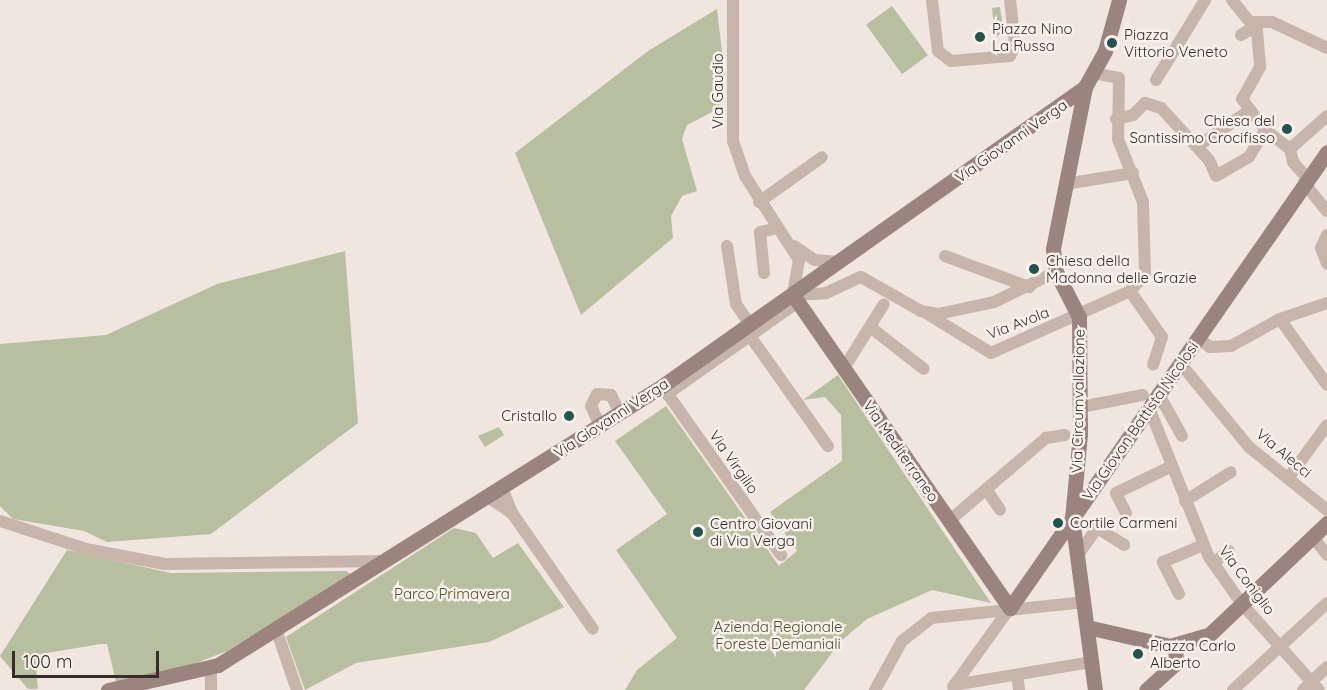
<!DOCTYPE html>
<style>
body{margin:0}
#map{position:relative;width:1327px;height:690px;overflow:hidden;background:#f0e6df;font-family:Quicksand,sans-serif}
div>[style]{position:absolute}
.green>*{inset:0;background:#b8bea0;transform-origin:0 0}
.street>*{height:12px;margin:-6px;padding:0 6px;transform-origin:6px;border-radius:6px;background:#c7b5ac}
.secondary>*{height:15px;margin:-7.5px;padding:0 7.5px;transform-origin:7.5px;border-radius:7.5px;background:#9b847d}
.dots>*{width:16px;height:16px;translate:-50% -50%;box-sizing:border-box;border:3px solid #f8f0eb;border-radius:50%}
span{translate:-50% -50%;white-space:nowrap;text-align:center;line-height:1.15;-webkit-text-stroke:5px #f8f0eb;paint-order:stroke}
.poi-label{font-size:15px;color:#362c2a}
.left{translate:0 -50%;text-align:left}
.right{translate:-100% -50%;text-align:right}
.street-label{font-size:15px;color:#362c2a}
.park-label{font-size:15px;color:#4a5230}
.scale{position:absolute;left:12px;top:651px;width:147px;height:27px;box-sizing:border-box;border:3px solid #362c2a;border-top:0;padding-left:8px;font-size:18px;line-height:21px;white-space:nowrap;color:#362c2a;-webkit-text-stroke:4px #f8f0eb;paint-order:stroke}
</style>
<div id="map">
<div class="green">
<div style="left:892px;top:6px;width:61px;height:32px;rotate:54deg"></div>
<div style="clip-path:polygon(1000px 7px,1004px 34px,995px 36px,992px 8px)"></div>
<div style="clip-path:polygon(717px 9px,725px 77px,720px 108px,687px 125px,682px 139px,697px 191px,682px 196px,671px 216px,673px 238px,581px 315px,515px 153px,648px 51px)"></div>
<div style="clip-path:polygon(345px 251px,358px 423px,211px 534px,107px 542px,84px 531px,13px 519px,0 506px,0 344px,106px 335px,217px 284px)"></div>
<div style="clip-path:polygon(838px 375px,991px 603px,932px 590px,867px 619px,841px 641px,804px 690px,625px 690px,637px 670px,677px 638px,616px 550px,667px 514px,615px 441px,666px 406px,779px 566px,797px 551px,770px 512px,842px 461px,841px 415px,825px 397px,803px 400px)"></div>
<div style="clip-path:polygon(499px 427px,504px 435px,485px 447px,478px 436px)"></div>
<div style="clip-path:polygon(454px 528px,476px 533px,493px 558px,518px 543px,564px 607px,489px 642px,356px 663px,305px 690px,286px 637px)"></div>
<div style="clip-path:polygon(67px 550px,171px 573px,346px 571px,352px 575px,227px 651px,178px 670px,116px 682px,107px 644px,101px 644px,35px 655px,38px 689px,28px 689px,0 656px)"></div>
</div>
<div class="street">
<div style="left:733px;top:0;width:141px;rotate:90deg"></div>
<div style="left:733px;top:141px;width:37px;rotate:71deg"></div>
<div style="left:745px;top:176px;width:100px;rotate:57.3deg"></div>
<div style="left:799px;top:260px;width:36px;rotate:100deg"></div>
<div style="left:793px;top:295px;width:33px;rotate:-3deg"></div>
<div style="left:826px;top:293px;width:38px;rotate:-25deg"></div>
<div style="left:861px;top:277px;width:69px;rotate:29.5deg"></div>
<div style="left:921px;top:311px;width:17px;rotate:10deg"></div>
<div style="left:938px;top:314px;width:57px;rotate:-12.1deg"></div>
<div style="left:994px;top:302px;width:69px;rotate:-25.8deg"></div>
<div style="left:932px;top:0;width:51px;rotate:83.3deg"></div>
<div style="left:938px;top:51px;width:16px;rotate:38deg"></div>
<div style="left:951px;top:61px;width:59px;rotate:-4.8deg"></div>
<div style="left:1010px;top:56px;width:13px;rotate:-67deg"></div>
<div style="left:1015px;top:44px;width:44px;rotate:-96.5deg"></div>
<div style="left:1232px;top:0;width:40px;rotate:51deg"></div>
<div style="left:1257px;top:31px;width:36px;rotate:85deg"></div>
<div style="left:1260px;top:67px;width:37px;rotate:119deg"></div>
<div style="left:1242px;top:99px;width:39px;rotate:53deg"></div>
<div style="left:1265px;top:130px;width:31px;rotate:37deg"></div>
<div style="left:1290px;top:149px;width:13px;rotate:77deg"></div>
<div style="left:1293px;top:162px;width:23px;rotate:49deg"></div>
<div style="left:1253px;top:22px;width:19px"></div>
<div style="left:1272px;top:22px;width:61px;rotate:25.3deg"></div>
<div style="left:1241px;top:35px;width:16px;rotate:-30deg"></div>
<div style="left:1093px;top:73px;width:26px;rotate:11deg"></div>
<div style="left:1119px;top:78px;width:61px;rotate:90.9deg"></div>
<div style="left:1118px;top:139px;width:68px;rotate:68.4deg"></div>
<div style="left:1143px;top:202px;width:72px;rotate:88.4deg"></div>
<div style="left:1145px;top:274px;width:23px;rotate:131deg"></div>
<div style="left:1130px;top:291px;width:56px;rotate:55.2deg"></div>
<div style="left:1162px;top:337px;width:29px;rotate:108deg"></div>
<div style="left:1156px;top:80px;width:94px;rotate:-58.5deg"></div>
<div style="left:1116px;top:119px;width:17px;rotate:-13deg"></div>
<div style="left:1133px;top:115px;width:17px;rotate:-45deg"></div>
<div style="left:1145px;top:103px;width:17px;rotate:17deg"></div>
<div style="left:1161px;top:108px;width:71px;rotate:47.3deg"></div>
<div style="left:1209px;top:160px;width:17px;rotate:66deg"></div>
<div style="left:1216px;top:176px;width:38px;rotate:-30deg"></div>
<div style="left:1249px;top:157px;width:31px;rotate:-59deg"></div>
<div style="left:1198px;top:146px;width:63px;rotate:-34.7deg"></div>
<div style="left:1290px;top:149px;width:50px;rotate:-41.7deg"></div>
<div style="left:1304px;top:183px;width:36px;rotate:51deg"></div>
<div style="left:1065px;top:184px;width:69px;rotate:-9.2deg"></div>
<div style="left:759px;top:202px;width:77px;rotate:-35.5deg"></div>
<div style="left:1327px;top:235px;width:14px;rotate:115deg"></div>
<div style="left:1321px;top:248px;width:17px;rotate:69deg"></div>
<div style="left:727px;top:246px;width:59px;rotate:81.2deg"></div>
<div style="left:736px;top:304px;width:25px;rotate:56deg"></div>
<div style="left:794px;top:246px;width:25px;rotate:34deg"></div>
<div style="left:815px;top:260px;width:23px;rotate:5deg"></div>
<div style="left:945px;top:256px;width:90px;rotate:20.3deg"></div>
<div style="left:764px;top:273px;width:41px;rotate:-95.6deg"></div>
<div style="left:760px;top:232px;width:18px;rotate:-13deg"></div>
<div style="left:926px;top:313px;width:76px;rotate:31.6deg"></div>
<div style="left:991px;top:353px;width:152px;rotate:-24deg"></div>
<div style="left:1280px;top:319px;width:81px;rotate:54.5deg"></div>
<div style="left:870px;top:327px;width:68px;rotate:37.9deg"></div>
<div style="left:750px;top:336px;width:135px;rotate:54.7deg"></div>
<div style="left:1198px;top:338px;width:15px;rotate:37deg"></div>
<div style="left:1210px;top:347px;width:21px;rotate:-3deg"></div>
<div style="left:1231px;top:346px;width:56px;rotate:-28.9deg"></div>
<div style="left:1280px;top:319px;width:50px;rotate:-18.8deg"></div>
<div style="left:1180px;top:363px;width:109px;rotate:50.6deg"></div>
<div style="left:1249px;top:447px;width:100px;rotate:38.9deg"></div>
<div style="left:844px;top:368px;width:75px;rotate:-58deg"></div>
<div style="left:662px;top:386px;width:207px;rotate:54.8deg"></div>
<div style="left:1158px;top:393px;width:49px;rotate:60.8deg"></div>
<div style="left:667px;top:394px;width:160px;rotate:-35.1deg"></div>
<div style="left:1081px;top:407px;width:63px;rotate:-11deg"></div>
<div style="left:1149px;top:408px;width:161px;rotate:68.1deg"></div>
<div style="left:1209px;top:557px;width:57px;rotate:54.9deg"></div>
<div style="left:1242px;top:604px;width:115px;rotate:48.2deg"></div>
<div style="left:600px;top:426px;width:22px;rotate:-114deg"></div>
<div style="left:591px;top:406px;width:13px;rotate:-63deg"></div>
<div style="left:597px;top:394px;width:14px;rotate:4deg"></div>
<div style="left:611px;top:395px;width:20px;rotate:63deg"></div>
<div style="left:1289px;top:477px;width:64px;rotate:-53.8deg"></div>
<div style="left:502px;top:488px;width:27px;rotate:68deg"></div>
<div style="left:986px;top:489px;width:25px;rotate:56deg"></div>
<div style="left:488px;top:497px;width:29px;rotate:34deg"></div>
<div style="left:512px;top:513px;width:141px;rotate:55.1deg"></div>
<div style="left:1185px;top:501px;width:54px;rotate:-32.2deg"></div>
<div style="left:1126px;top:513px;width:22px;rotate:-117deg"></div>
<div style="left:1116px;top:493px;width:60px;rotate:-25.7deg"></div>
<div style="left:0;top:521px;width:90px;rotate:18deg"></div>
<div style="left:86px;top:549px;width:80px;rotate:10.8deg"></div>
<div style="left:165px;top:564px;width:220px;rotate:-0.8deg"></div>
<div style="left:949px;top:521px;width:128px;rotate:-40.6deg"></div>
<div style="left:1046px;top:438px;width:19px;rotate:-9deg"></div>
<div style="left:1313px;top:537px;width:23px;rotate:52deg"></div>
<div style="left:1078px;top:555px;width:33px;rotate:-55deg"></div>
<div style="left:1097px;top:528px;width:32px;rotate:32deg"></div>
<div style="left:1213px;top:563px;width:20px;rotate:-37deg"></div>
<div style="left:1179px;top:594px;width:36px;rotate:-117deg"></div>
<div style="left:1163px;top:562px;width:43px;rotate:-23deg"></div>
<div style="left:277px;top:632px;width:61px;rotate:71deg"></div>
<div style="left:211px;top:668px;width:22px;rotate:90deg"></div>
<div style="left:1017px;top:675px;width:15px;rotate:82deg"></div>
<div style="left:954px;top:685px;width:140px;rotate:-9.5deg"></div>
<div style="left:953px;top:687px;width:97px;rotate:-54.2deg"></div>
<div style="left:875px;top:690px;width:56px;rotate:-61.1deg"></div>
<div style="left:902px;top:641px;width:37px;rotate:-38deg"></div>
<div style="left:931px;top:618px;width:155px;rotate:-5.9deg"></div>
<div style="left:1233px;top:690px;width:128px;rotate:-42.8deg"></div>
<div style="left:1303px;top:690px;width:33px;rotate:-44deg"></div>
</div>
<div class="secondary">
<div style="left:1085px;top:87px;width:165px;rotate:101.2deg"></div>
<div style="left:1053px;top:249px;width:23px;rotate:83deg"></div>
<div style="left:1056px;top:272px;width:51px;rotate:62.9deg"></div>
<div style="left:1079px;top:317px;width:117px;rotate:89.5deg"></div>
<div style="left:1080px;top:434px;width:84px;rotate:95.4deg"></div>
<div style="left:1072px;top:518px;width:174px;rotate:82.4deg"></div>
<div style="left:793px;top:295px;width:381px;rotate:55.3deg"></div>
<div style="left:1010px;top:608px;width:555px;rotate:-55.19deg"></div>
<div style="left:1087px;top:627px;width:90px;rotate:12.8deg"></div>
<div style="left:1175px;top:647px;width:16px;rotate:86deg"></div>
<div style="left:1176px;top:663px;width:40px;rotate:138deg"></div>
<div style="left:1173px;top:645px;width:37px;rotate:-16deg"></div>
<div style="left:1209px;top:635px;width:163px;rotate:-43.5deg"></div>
<div style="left:108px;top:690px;width:113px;rotate:-12.8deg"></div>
<div style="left:218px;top:665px;width:524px;rotate:-32.14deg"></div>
<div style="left:662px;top:386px;width:518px;rotate:-35.25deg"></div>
<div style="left:1085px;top:87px;width:41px;rotate:-60.9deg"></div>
<div style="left:1105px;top:51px;width:53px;rotate:-74.6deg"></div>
</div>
<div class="dots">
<div style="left:980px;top:37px;background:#245350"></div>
<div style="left:1112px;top:43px;background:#245350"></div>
<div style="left:1287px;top:129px;background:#245350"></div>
<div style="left:1034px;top:269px;background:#245350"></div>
<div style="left:569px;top:416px;background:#245350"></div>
<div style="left:1058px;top:523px;background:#245350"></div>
<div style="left:698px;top:532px;background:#245350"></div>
<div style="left:1138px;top:654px;background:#245350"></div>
</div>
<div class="poi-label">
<span class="left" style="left:992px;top:37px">Piazza Nino<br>La Russa</span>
<span class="left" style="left:1124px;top:43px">Piazza<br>Vittorio Veneto</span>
<span class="right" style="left:1275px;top:129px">Chiesa del<br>Santissimo Crocifisso</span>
<span class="left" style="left:1046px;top:269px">Chiesa della<br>Madonna delle Grazie</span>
<span class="right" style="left:557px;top:416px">Cristallo</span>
<span class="left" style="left:710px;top:532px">Centro Giovani<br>di Via Verga</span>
<span class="left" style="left:1070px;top:523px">Cortile Carmeni</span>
<span class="left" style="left:1150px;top:654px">Piazza Carlo<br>Alberto</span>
</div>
<div class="street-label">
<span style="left:718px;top:91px;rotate:-90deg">Via Gaudio</span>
<span style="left:1011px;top:141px;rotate:-35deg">Via Giovanni Verga</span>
<span style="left:1018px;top:323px;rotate:-21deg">Via Avola</span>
<span style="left:1078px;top:401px;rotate:-89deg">Via Circumvallazione</span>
<span style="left:611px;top:418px;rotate:-33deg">Via Giovanni Verga</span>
<span style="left:1140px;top:421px;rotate:-55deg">Via Giovan Battista Nicolosi</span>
<span style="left:901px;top:451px;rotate:55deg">Via Mediterraneo</span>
<span style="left:1284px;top:453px;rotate:40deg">Via Alecci</span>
<span style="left:734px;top:462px;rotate:55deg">Via Virgilio</span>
<span style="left:1247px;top:580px;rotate:53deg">Via Coniglio</span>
</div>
<div class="park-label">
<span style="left:452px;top:594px">Parco Primavera</span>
<span style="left:778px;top:635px">Azienda Regionale<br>Foreste Demaniali</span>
</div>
<div class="scale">100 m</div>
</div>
